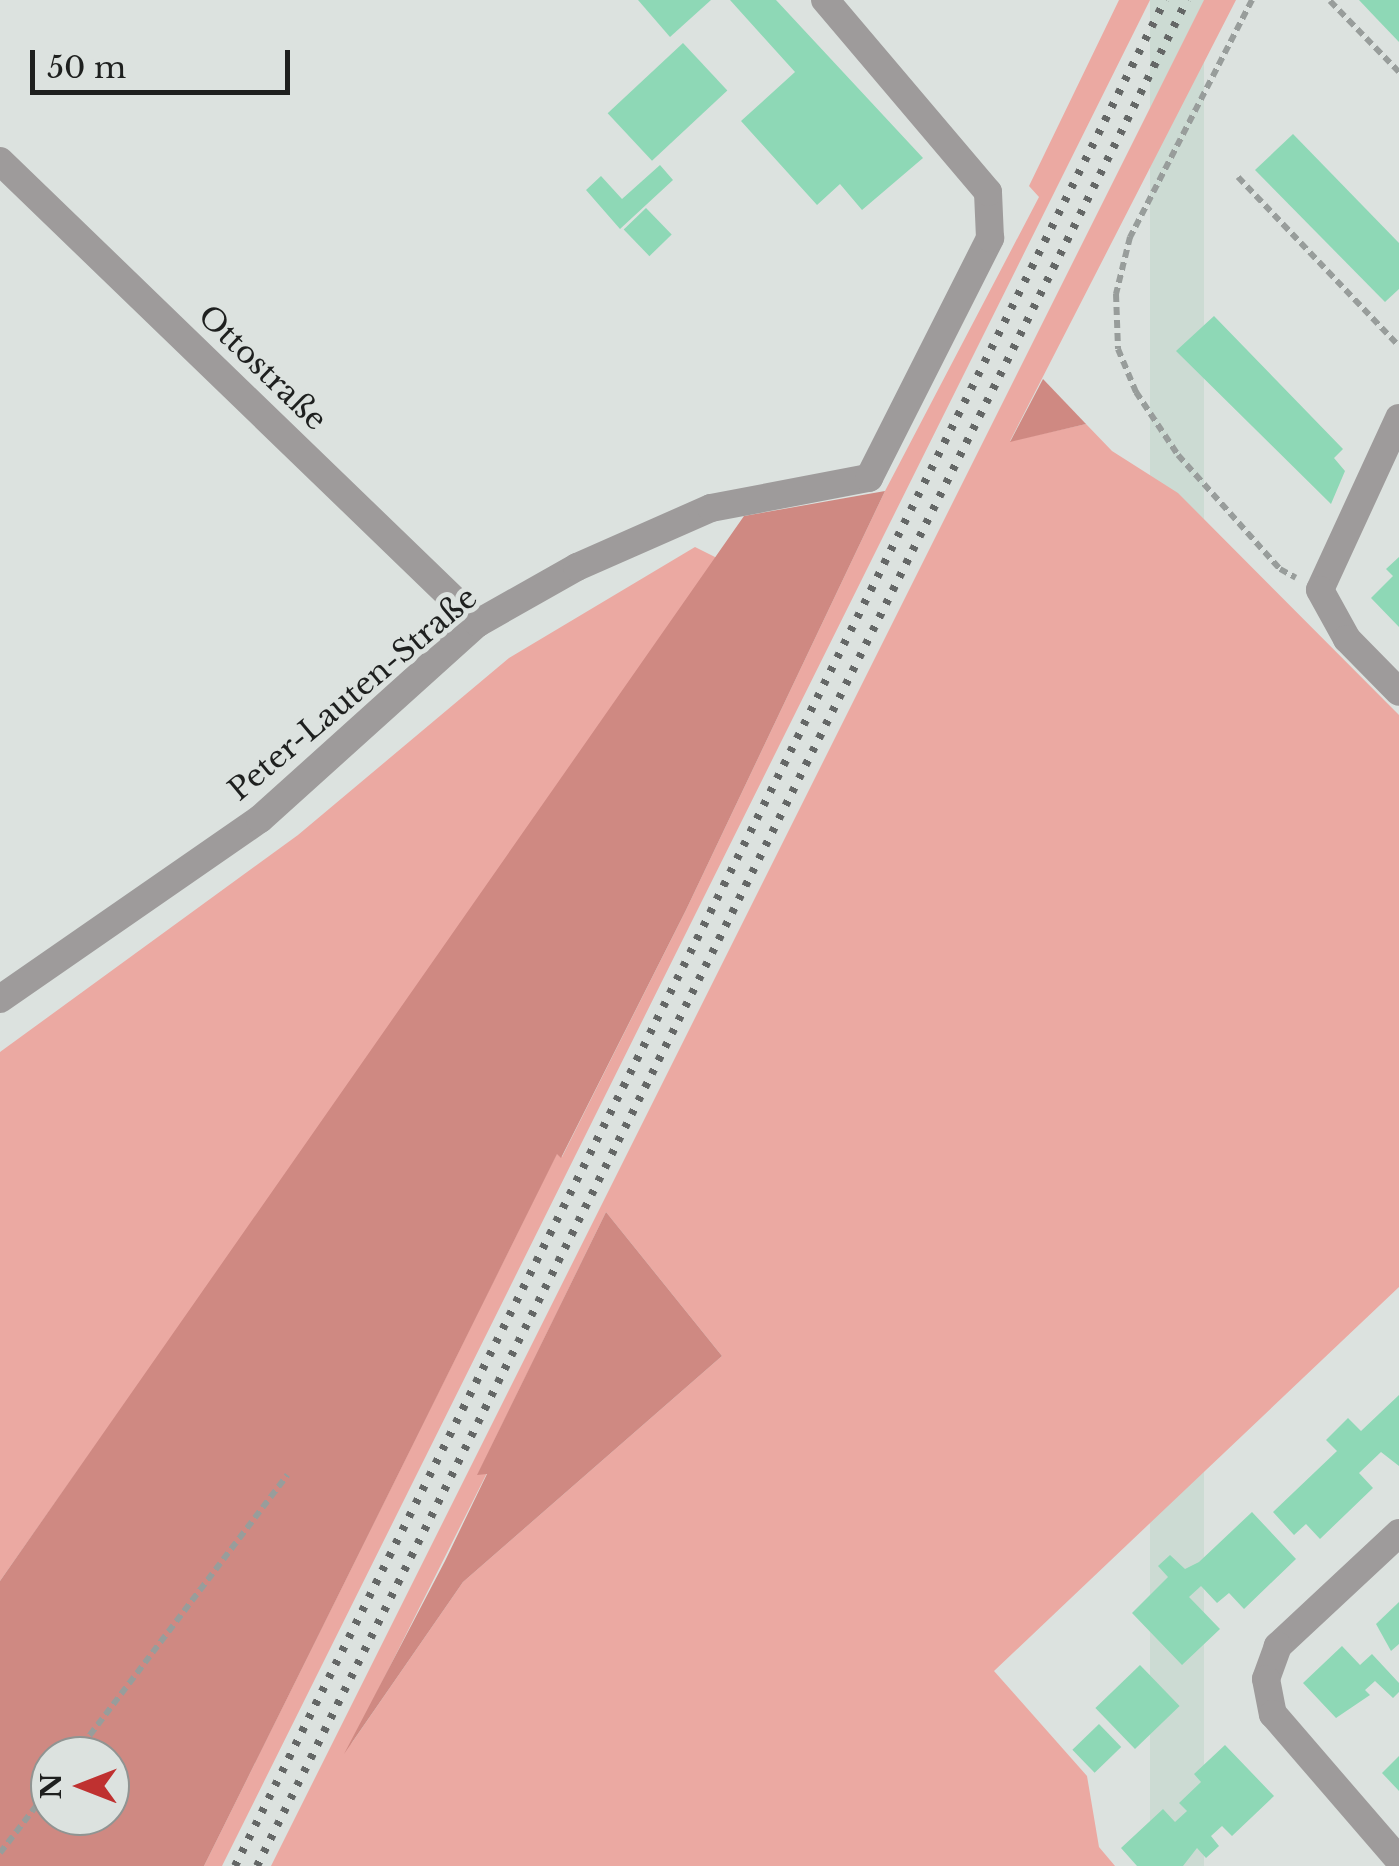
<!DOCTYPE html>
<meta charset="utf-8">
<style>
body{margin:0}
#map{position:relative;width:1399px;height:1866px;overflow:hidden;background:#dce2df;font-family:"Libre Baskerville",serif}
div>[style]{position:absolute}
.built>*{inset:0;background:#ccdbd3;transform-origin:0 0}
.green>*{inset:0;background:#eba9a2}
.forest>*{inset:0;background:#cf8982}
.building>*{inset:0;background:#8ed8b6;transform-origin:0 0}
.path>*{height:6px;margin-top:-3px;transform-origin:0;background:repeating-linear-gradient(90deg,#989d9b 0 8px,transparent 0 13px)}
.minor>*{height:28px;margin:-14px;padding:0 14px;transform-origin:14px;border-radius:14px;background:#9e9b9b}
.rail>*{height:8px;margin-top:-4px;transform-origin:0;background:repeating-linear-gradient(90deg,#646766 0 5px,transparent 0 15px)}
span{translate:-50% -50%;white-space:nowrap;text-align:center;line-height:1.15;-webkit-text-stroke:10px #dce2df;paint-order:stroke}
.street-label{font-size:30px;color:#1e201f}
.north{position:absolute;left:30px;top:1736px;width:100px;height:100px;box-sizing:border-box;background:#dce2df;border:2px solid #909492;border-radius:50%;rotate:270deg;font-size:28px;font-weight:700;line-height:40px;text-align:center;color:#1e201f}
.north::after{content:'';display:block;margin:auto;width:35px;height:45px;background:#bf3130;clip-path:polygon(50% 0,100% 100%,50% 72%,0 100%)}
.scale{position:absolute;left:30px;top:50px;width:260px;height:45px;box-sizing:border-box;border:5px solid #1e201f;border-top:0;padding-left:12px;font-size:30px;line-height:35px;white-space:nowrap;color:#1e201f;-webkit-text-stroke:8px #dce2df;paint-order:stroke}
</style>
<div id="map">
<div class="built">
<div style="left:1150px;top:0;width:54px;height:2084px"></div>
</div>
<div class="green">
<div style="clip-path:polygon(1119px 0,1150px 0,222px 1866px,204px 1866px,557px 1153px,562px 1157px,686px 910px,885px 491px,1039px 197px,1029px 186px)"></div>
<div style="clip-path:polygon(evenodd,1204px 0,1236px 0,1010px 441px,1086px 424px,1112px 451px,1178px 493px,1399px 715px,1399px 1287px,994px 1671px,1087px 1776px,1099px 1847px,1115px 1866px,271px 1866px,1204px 0,606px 1212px,722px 1356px,463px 1582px,351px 1744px,487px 1473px,478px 1474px,606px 1212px)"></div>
<div style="clip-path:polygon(695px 547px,719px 559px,0 1581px,0 1052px,298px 835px,509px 658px)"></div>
</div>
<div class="forest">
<div style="clip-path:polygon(1043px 379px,1086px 424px,1010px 442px)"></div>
<div style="clip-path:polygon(evenodd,885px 491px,686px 910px,561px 1158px,557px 1154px,204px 1866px,0 1866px,0 1581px,744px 516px,885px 491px,50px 1756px,110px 1756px,110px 1816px,50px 1816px,50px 1756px)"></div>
<div style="clip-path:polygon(606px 1212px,722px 1356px,463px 1582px,344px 1754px,445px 1561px,487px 1474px,477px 1475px)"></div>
</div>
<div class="building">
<div style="clip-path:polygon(638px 0,711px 0,670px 37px)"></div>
<div style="clip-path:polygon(730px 0,776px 0,923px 158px,862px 210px,840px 184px,817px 205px,741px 121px,795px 72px)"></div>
<div style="clip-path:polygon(1359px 0,1399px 0,1399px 42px,1376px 18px)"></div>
<div style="left:683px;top:43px;width:65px;height:103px;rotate:47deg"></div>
<div style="clip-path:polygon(1293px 134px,1399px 243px,1399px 289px,1385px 302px,1255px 170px)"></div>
<div style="clip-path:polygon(660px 165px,673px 180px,620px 229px,586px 190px,601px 176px,622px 199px)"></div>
<div style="left:646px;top:208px;width:37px;height:31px;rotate:46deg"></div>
<div style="clip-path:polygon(1214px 316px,1343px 449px,1334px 458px,1345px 471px,1331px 504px,1176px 351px)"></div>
<div style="clip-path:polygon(1399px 557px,1399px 627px,1371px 598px,1393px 576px,1386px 569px)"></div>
<div style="clip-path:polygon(1399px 1395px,1399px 1466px,1381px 1452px,1359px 1473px,1373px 1488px,1320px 1539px,1306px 1524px,1294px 1535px,1273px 1512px,1337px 1451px,1326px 1440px,1348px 1418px,1361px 1431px)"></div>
<div style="clip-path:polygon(1252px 1512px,1296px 1559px,1244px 1609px,1229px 1593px,1217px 1603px,1201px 1586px,1189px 1597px,1220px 1629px,1182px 1665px,1132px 1613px,1168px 1577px,1158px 1566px,1170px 1555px,1185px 1569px,1199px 1562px)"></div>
<div style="clip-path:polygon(1399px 1602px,1399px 1644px,1391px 1651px,1376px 1624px)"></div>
<div style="clip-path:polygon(1342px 1646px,1360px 1665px,1372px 1654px,1399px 1683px,1399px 1692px,1393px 1698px,1375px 1681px,1365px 1690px,1370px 1695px,1336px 1718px,1303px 1683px)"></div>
<div style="left:1140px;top:1665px;width:57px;height:62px;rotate:46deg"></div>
<div style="left:1099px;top:1724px;width:32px;height:37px;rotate:46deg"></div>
<div style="clip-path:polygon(1225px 1745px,1274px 1796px,1232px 1836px,1222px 1826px,1211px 1836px,1219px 1846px,1206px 1858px,1197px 1848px,1183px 1866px,1137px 1866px,1121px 1848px,1163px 1809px,1175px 1822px,1187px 1811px,1179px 1803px,1201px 1782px,1194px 1774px)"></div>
<div style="clip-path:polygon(1399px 1756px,1399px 1791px,1382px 1773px)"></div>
</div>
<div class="path">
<div style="left:1252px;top:0;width:267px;rotate:117.2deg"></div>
<div style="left:1130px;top:237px;width:59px;rotate:103.8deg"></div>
<div style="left:1116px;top:294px;width:55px;rotate:87.9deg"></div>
<div style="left:1118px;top:349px;width:47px;rotate:67.3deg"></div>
<div style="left:1136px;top:392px;width:76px;rotate:56.3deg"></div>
<div style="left:1178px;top:455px;width:153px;rotate:48.2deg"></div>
<div style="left:1280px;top:569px;width:18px;rotate:29deg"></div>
<div style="left:1330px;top:1px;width:99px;rotate:45.8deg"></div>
<div style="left:1238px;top:177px;width:233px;rotate:46.4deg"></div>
<div style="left:74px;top:1756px;width:353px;rotate:-52.8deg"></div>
<div style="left:0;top:1853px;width:82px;rotate:-52.4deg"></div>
</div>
<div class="minor">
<div style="left:0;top:161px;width:665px;rotate:44.02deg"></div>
<div style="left:1399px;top:418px;width:189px;rotate:114.7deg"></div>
<div style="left:1320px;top:590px;width:56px;rotate:61.1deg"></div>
<div style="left:1347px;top:639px;width:74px;rotate:45.5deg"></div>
<div style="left:0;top:999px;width:316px;rotate:-34.7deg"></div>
<div style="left:260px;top:819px;width:293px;rotate:-42deg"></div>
<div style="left:478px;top:623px;width:114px;rotate:-29.5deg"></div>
<div style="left:577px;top:567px;width:146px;rotate:-23.8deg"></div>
<div style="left:711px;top:508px;width:161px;rotate:-10.8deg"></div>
<div style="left:869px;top:478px;width:269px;rotate:-63.2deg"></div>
<div style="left:990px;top:238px;width:46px;rotate:-92.5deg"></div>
<div style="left:988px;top:192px;width:252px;rotate:-130.3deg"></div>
<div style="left:1399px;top:1533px;width:166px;rotate:137deg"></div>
<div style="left:1278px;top:1646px;width:35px;rotate:110deg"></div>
<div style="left:1266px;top:1679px;width:36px;rotate:79deg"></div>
<div style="left:1273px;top:1714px;width:193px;rotate:49.2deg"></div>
</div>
<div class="rail">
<div style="left:235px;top:1866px;width:2085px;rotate:-63.51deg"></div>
<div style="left:257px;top:1866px;width:2085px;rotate:-63.51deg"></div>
</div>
<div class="street-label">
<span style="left:262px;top:368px;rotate:44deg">Ottostraße</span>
<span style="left:353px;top:694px;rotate:-40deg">Peter-Lauten-Straße</span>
</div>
<div class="north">N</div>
<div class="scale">50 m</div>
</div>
